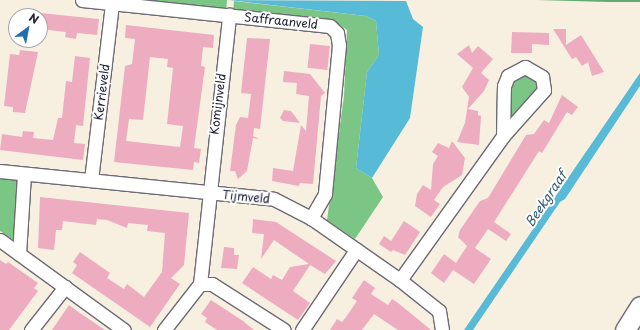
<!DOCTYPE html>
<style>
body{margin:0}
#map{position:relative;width:640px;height:330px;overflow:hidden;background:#f7f0e1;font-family:"Playpen Sans",sans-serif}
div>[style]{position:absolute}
.green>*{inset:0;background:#7bc685}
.forest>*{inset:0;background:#64ab72}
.water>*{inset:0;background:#57bad6}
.building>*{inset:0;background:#edacc0;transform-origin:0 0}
.roads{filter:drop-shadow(1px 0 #6d6a75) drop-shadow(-1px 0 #6d6a75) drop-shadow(0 1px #6d6a75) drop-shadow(0 -1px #6d6a75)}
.street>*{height:13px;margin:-6.5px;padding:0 6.5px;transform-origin:6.5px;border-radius:6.5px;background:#fff}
.secondary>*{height:19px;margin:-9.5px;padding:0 9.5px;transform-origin:9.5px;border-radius:9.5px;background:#fff}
span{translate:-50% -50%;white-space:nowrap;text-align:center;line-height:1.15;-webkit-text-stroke:4px #fff;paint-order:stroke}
.street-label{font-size:12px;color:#22223b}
.water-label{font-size:13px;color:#375f79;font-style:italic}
.north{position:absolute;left:8px;top:8px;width:40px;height:40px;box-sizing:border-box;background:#fff;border:1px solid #a7a7b1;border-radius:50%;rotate:32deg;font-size:11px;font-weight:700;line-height:16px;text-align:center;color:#22223b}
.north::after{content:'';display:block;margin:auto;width:14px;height:18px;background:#1f6fb2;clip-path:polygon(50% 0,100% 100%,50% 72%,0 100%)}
</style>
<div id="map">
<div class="green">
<div style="clip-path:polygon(122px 0,227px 0,226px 12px)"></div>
<div style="clip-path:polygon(234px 1px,366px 16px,376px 21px,379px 55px,367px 72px,356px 168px,372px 178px,383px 197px,355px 239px,327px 220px,344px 96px,347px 30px,340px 25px,233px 13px)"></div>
<div style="clip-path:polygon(524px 74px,537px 81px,538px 89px,508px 121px,512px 81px)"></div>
<div style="clip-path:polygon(0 172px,18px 174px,15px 241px,0 231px)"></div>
</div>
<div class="forest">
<div style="clip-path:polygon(537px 0,640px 0,640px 2px,608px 2px)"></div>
</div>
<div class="water">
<div style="clip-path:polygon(229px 0,406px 1px,413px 19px,423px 27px,410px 118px,372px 178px,356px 168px,367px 72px,379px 55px,376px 21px,366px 16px)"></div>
<div style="clip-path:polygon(640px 73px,640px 86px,565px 199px,560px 202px,473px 330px,464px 330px)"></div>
</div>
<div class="building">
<div style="clip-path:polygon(40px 13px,99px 19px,97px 35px,77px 33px,76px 39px,65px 37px,66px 32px,40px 29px)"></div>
<div style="clip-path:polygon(evenodd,126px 25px,214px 35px,213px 48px,203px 47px,201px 66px,205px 67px,194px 148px,201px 149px,199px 163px,194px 162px,193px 170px,114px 162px,125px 66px,132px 64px,135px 39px,125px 38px,126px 25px,150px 57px,168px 59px,167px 67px,173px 68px,167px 124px,183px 126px,180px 147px,126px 141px,129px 119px,143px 120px,150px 57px)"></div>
<div style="clip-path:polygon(553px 29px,566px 29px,566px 45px,581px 35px,604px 72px,592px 76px,588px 62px,582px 66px,576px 57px,572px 59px)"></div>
<div style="clip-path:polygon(512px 32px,549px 33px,549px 45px,532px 44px,532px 53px,511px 53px)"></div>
<div style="clip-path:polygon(247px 38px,270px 39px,260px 129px,254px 128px,253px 136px,259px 139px,253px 138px,247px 171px,238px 179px,235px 171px,230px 171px,236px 125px,240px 117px,248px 118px,251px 94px,241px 93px)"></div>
<div style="left:310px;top:44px;width:20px;height:24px;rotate:6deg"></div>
<div style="clip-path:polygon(469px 45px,472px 53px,478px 46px,493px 59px,481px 73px,489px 80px,484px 91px,468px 109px,478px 111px,478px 115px,481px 116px,479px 145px,457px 142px,465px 123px,469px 97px,462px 87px,473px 68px,457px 54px)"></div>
<div style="clip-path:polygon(20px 50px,38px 52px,25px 113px,13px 112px,13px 107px,4px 106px,10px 54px,19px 55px)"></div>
<div style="clip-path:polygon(75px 56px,90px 58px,83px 126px,76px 125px,74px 143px,85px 144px,83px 160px,0 150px,2px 134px,22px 137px,23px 131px,34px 132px,33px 138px,53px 140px,58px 118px,62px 118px,66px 81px,72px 82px)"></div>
<div style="clip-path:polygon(284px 71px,310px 74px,325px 93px,321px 96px,313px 184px,300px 183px,299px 186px,272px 181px,273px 168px,293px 171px,301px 125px,306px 131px,309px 96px,296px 94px,297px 83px,283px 82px)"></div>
<div style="clip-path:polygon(562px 95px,578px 107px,572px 115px,567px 112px,542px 153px,539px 151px,494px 222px,511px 234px,506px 241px,488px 229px,475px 248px,491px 259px,474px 284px,453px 270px,444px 283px,431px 273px,444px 254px,456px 263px,467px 246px,458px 237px,460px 230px,480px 201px,488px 198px,526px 135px,534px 134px,544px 120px,549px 123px)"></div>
<div style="clip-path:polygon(284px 110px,291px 111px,300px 123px,283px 121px,280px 118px)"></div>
<div style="clip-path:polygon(452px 141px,465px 158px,462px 175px,443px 187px,434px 200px,440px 204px,431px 217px,415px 206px,417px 194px,423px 185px,431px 190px,433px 164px,438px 156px,432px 152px,438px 143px,449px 148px)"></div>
<div style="clip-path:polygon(40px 197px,189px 213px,184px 265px,171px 278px,180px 284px,150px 327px,72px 273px,77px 265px,73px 262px,80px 252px,110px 273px,107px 278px,124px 289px,127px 284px,144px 297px,162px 272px,165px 233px,147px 231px,148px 225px,128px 223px,127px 228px,107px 220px,97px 219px,96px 225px,63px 221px,62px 230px,56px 230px,54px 250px,38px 248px)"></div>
<div style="clip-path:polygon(253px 219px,276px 222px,336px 261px,325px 274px,310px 265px,293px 291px,310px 303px,298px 320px,242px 283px,253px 267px,271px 279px,273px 275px,282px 280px,290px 267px,309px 264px,274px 240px,261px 259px,264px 234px,252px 233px)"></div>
<div style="clip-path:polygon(404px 221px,420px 232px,405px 255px,393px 250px,391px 252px,379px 244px,384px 236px,391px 241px)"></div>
<div style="clip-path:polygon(224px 247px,234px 248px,234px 255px,239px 255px,237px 269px,221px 268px)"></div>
<div style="clip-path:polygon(0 260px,6px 264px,8px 262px,38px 283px,34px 288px,38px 291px,9px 330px,0 330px)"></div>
<div style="clip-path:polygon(364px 280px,375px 288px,371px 294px,388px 305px,392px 299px,398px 303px,431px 330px,398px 330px,374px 314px,362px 330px,330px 330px,337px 319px,342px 322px,346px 317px,357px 301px,352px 298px)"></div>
<div style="clip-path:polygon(211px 300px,243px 321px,254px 330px,217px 330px,205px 322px,207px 318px,201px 314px)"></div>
<div style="clip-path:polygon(69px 305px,77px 311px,105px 330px,52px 330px)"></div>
</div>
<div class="roads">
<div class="street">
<div style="left:82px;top:0;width:249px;rotate:6deg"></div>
<div style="left:330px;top:26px;width:10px;rotate:45deg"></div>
<div style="left:337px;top:33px;width:12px;rotate:81deg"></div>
<div style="left:339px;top:45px;width:150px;rotate:95.4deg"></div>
<div style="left:325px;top:194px;width:28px;rotate:120deg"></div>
<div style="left:525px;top:67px;width:20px;rotate:30deg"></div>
<div style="left:542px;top:77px;width:13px;rotate:81deg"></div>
<div style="left:544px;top:90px;width:62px;rotate:131.7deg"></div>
<div style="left:503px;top:136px;width:50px;rotate:-88.9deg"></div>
<div style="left:504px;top:86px;width:11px;rotate:-68deg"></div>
<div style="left:508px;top:76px;width:19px;rotate:-28deg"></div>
<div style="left:0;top:171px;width:275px;rotate:5.8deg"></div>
<div style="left:274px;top:199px;width:42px;rotate:27.2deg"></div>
<div style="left:311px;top:218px;width:108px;rotate:34.9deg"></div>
<div style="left:400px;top:280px;width:50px;rotate:38.5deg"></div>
<div style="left:439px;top:311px;width:19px;rotate:81deg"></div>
<div style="left:91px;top:180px;width:178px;rotate:-83.2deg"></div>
<div style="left:0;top:240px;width:153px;rotate:36deg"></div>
<div style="left:19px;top:254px;width:80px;rotate:-86.4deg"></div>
<div style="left:400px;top:280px;width:177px;rotate:-54.4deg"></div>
<div style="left:200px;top:284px;width:271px;rotate:-83.8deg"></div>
<div style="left:31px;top:330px;width:55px;rotate:-51.7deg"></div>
<div style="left:164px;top:330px;width:58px;rotate:-52deg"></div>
<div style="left:200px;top:284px;width:12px"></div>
<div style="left:212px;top:284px;width:85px;rotate:32.6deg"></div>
<div style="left:302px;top:330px;width:97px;rotate:-56deg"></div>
</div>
<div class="secondary">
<div style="left:625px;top:330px;width:28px;rotate:-58deg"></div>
</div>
</div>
<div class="street-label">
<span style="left:281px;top:21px;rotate:6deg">Saffraanveld</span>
<span style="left:102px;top:92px;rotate:-83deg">Kerrieveld</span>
<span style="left:218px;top:104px;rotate:-83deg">Komijnveld</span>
<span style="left:246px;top:197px;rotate:6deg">Tijmveld</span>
</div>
<div class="water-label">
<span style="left:546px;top:199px;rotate:-56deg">Beekgraaf</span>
</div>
<div class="north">N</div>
</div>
